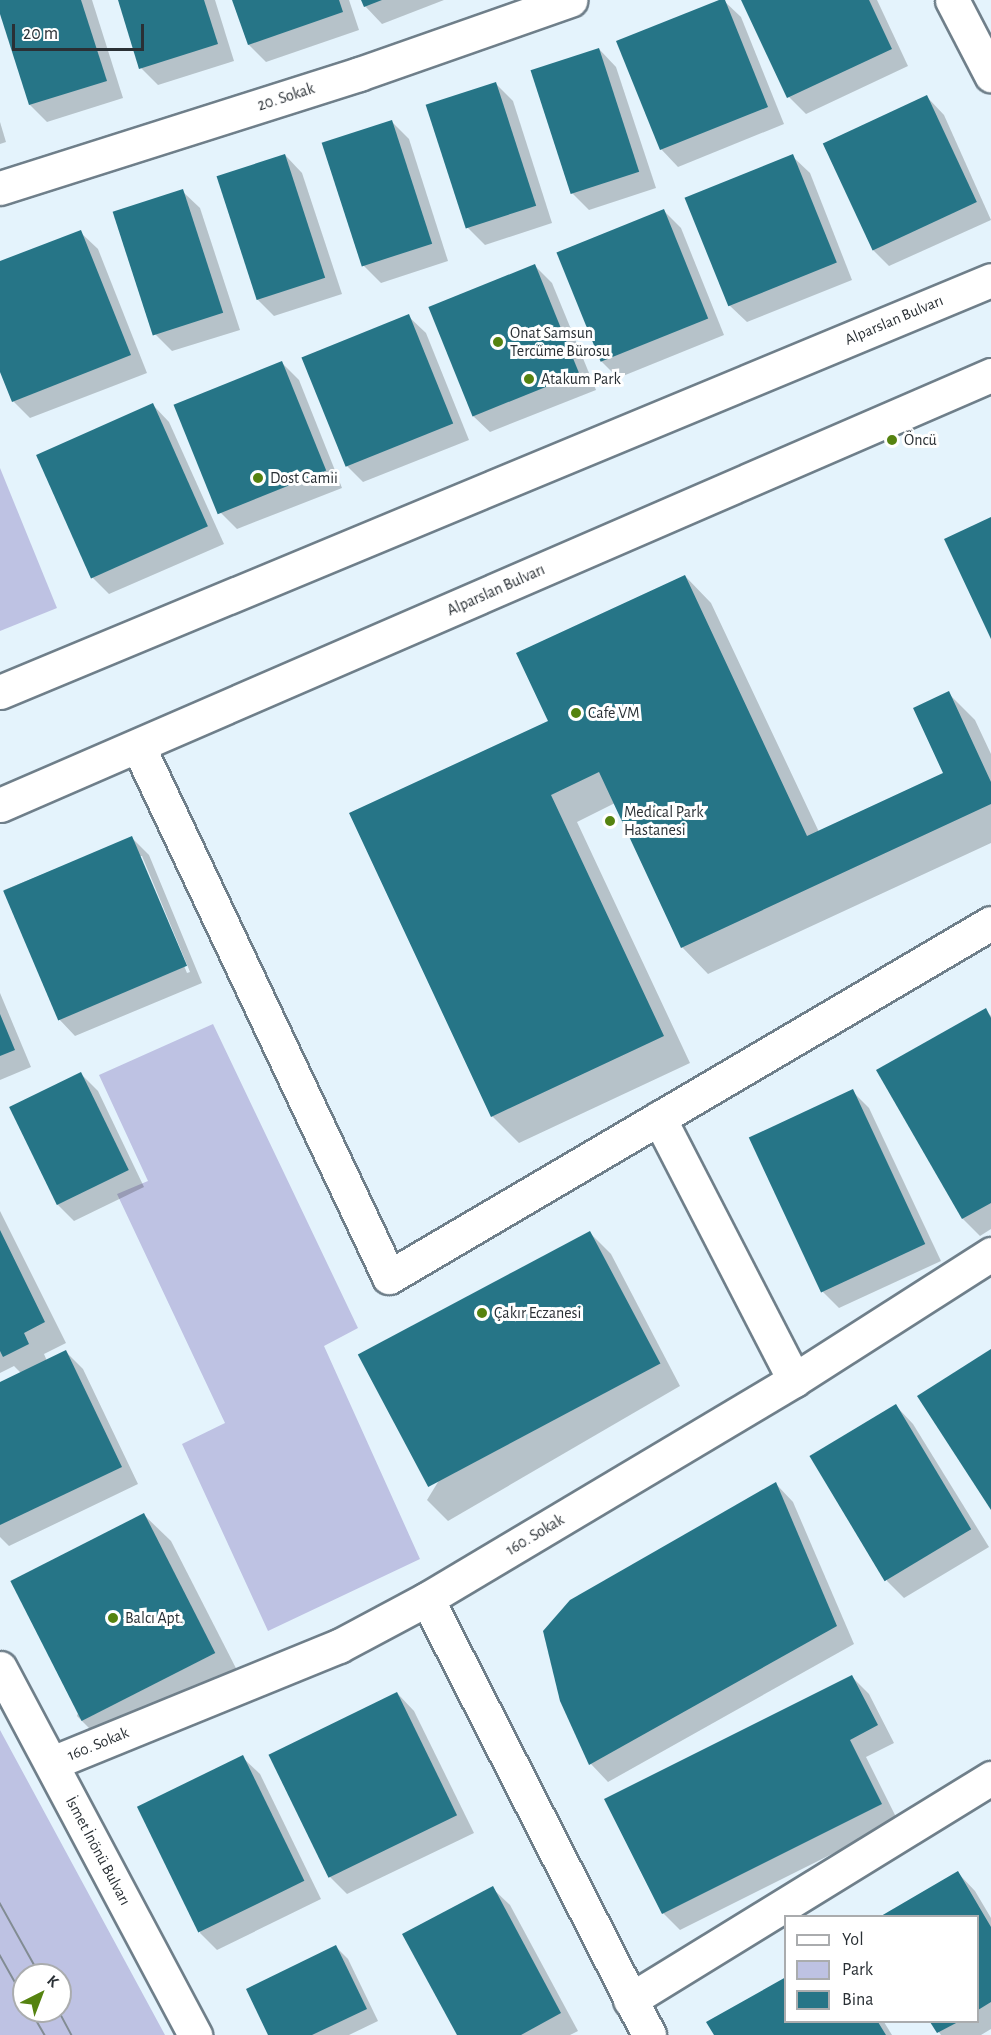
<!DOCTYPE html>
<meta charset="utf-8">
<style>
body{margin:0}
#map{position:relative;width:991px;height:2035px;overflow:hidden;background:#e4f3fc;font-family:"Alegreya Sans",sans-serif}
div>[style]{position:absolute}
.green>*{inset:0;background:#bec2e3}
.shadow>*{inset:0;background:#0003}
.building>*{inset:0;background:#267587;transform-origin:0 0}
.roads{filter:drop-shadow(2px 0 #6f7f8a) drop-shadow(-2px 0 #6f7f8a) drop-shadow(0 2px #6f7f8a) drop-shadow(0 -2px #6f7f8a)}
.street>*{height:33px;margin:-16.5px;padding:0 16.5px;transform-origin:16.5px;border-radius:16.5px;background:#fff}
.secondary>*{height:33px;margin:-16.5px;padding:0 16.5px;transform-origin:16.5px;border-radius:16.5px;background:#fff}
.primary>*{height:33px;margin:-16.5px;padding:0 16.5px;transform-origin:16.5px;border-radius:16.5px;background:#fff}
.tram>*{height:1.5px;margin:-0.75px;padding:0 0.75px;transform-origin:0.75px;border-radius:0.75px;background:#828c93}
.dots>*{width:16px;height:16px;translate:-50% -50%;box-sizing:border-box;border:3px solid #fff;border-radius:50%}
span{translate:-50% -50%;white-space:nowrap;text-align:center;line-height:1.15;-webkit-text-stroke:6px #fff;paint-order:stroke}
.street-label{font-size:16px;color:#2a3035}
.poi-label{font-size:16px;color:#2a3035}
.left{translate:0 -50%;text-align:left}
.legend{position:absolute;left:784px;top:1915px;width:195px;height:108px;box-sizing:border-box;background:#fff;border:2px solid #aaacae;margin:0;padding:8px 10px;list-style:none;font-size:18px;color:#2a3035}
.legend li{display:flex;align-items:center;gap:12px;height:30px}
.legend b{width:30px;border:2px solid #aaacae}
.north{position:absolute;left:12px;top:1963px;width:60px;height:60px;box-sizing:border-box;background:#fff;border:2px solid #aaacae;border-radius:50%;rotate:42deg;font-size:16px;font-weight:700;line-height:24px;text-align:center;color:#2a3035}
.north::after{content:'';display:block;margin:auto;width:21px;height:27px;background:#558310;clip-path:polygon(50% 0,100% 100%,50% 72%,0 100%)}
.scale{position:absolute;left:12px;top:24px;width:132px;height:27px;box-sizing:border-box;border:3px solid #2a3035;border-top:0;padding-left:8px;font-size:18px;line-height:21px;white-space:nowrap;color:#2a3035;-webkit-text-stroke:4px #fff;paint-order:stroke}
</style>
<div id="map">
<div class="green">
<div style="clip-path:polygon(0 468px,57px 608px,0 631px)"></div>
<div style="clip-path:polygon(213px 1024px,358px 1328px,324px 1346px,420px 1559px,268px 1631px,182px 1444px,225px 1423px,117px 1194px,148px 1181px,99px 1075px)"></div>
<div style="clip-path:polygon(evenodd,0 1730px,165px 2035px,0 2035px,0 1730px,24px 1975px,60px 1975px,60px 2011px,24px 2011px,24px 1975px)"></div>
</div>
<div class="shadow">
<div style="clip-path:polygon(0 0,92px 0,123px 98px,47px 122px,30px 105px,0 9px)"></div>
<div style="clip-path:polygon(120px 0,215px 0,234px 61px,158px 85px,141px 68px)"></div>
<div style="clip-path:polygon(233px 0,349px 0,359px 30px,266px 62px,249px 45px)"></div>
<div style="clip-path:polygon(362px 0,444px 0,382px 24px,365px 6px)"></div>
<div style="clip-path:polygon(723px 0,741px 17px,784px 124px,678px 167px,661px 149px)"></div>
<div style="clip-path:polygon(743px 0,877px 0,908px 66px,806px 114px,789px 97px)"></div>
<div style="clip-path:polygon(599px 49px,616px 67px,656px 188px,589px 210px,571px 192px)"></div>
<div style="clip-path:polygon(496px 84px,513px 101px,552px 223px,485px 245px,467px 227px)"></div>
<div style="clip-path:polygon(927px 97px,944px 115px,991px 220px,889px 266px,872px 249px)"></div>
<div style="clip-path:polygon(0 122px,6px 142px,0 144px)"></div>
<div style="clip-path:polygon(392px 122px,409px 139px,448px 261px,381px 283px,363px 265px)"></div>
<div style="clip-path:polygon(285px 155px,302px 173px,342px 294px,274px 316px,257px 299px)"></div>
<div style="clip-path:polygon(792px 156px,810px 173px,852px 280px,747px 322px,729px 305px)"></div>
<div style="clip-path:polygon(182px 191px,200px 208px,240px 330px,172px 351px,155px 334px)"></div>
<div style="clip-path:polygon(664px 211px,681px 228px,724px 335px,618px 378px,601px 361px,558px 253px)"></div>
<div style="clip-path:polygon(80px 232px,98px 249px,147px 373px,30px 418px,13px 401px,0 368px,0 263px)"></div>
<div style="clip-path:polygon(535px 266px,552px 283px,596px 390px,490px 432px,472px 415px)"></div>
<div style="clip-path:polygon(408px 316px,426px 333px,469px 440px,363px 482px,346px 465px)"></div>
<div style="clip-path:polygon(282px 363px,299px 380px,342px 488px,237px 529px,220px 512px)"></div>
<div style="clip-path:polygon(152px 404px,169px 422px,224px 544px,109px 594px,92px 577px)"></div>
<div style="clip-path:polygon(685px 576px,711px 603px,819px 832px,945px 773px,948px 693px,975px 720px,991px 754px,991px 843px,708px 974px,682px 947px,615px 803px,577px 822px,690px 1063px,519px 1143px,492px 1116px,550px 722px)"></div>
<div style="clip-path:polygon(evenodd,132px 838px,149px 855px,202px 983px,75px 1036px,58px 1018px,4px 890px,132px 838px,139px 856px,142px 856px,190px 972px,187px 973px,139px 856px)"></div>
<div style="clip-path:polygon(0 993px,31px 1067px,0 1080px)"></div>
<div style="clip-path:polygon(985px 1010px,991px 1016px,991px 1229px,980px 1236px,963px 1219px)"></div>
<div style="clip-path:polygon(81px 1074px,98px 1091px,144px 1187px,74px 1221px,57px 1204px)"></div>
<div style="clip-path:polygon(852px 1091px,869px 1108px,941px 1261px,839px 1308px,822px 1291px)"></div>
<div style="clip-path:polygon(0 1211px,66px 1343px,44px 1354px,47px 1361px,66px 1352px,83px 1369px,138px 1484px,9px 1546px,0 1537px,0 1384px,21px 1373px,14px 1366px,0 1373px)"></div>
<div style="clip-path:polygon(590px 1233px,611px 1254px,680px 1386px,448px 1521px,427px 1500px)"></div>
<div style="clip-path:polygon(896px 1406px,913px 1424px,989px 1547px,904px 1598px,887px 1581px)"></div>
<div style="clip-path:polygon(776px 1484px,793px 1502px,854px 1644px,608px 1782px,591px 1764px,561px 1700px)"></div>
<div style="clip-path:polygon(144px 1515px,171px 1541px,242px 1680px,104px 1743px,77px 1716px)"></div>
<div style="clip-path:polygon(851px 1676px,869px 1694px,894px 1743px,866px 1757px,898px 1821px,680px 1930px,663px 1913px)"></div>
<div style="clip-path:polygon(397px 1693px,414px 1711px,474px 1833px,347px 1894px,330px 1877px)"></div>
<div style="clip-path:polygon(242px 1757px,260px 1774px,321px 1899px,217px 1950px,200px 1933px)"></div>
<div style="clip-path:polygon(958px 1873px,975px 1891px,991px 1918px,991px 2029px,981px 2035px,941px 2035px,932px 2022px,978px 2022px,978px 1916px,884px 1916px)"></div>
<div style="clip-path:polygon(492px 1888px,510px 1905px,578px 2031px,570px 2035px,458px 2035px)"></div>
<div style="clip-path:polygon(336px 1947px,348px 1959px,378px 2021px,349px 2035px,270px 2035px)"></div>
<div style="clip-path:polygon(786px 2022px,884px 2022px,892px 2035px,715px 2035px)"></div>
</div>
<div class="building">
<div style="clip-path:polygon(0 0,81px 0,107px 81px,29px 105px,0 14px)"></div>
<div style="clip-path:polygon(118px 0,204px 0,218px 44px,139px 69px)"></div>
<div style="clip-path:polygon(232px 0,339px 0,343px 12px,248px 45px)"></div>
<div style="clip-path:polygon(361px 0,382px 0,364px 7px)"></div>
<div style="clip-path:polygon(719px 0,725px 0,768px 107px,660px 150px,616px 41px)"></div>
<div style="clip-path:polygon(741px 0,869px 0,892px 49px,787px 98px)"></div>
<div style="left:599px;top:48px;width:130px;height:72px;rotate:72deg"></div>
<div style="left:496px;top:82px;width:130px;height:74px;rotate:72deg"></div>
<div style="left:927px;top:95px;width:118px;height:115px;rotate:65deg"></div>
<div style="left:392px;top:120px;width:130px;height:74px;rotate:72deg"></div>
<div style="left:285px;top:154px;width:130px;height:72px;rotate:72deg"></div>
<div style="left:793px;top:154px;width:117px;height:117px;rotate:68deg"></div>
<div style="left:183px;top:189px;width:130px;height:74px;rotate:72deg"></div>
<div style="left:664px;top:209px;width:118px;height:116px;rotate:68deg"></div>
<div style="clip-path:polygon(81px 230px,131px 355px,12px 402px,0 372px,0 261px)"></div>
<div style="left:535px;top:264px;width:118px;height:115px;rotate:68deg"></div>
<div style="left:409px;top:314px;width:118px;height:116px;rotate:68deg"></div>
<div style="left:282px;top:361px;width:118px;height:117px;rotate:68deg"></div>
<div style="left:153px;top:403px;width:135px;height:128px;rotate:66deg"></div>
<div style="clip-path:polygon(991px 517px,991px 639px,944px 539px)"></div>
<div style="clip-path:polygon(685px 575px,807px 836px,943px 773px,913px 708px,949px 691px,991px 782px,991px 804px,681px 948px,599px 772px,551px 795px,664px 1036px,491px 1117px,349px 813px,548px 721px,516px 653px)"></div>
<div style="left:132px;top:836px;width:141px;height:140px;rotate:67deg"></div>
<div style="clip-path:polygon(986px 1008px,991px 1018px,991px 1203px,962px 1219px,876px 1070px)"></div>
<div style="clip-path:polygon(0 1014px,15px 1050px,0 1056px)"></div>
<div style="left:81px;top:1072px;width:109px;height:80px;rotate:64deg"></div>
<div style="left:853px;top:1089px;width:171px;height:115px;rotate:65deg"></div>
<div style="clip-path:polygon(0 1230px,45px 1322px,24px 1333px,29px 1344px,3px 1357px,0 1351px)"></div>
<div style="left:590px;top:1231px;width:150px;height:263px;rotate:62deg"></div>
<div style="clip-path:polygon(991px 1349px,991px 1510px,917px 1396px)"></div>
<div style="clip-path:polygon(66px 1350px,122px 1467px,0 1525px,0 1382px)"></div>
<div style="left:896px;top:1404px;width:146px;height:101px;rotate:59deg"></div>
<div style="clip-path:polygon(776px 1482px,837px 1626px,589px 1765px,560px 1701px,543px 1631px,570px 1600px)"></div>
<div style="left:144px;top:1513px;width:157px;height:150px;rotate:63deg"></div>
<div style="clip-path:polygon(852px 1675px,878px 1725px,850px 1740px,882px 1804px,662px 1914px,604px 1799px)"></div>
<div style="left:397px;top:1692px;width:137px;height:143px;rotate:64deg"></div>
<div style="left:243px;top:1755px;width:140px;height:118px;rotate:64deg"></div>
<div style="clip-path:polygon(958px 1871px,991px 1927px,991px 2002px,978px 2010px,978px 1916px,881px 1916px)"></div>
<div style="clip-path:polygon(493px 1886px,561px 2013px,521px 2035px,457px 2035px,402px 1934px)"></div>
<div style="clip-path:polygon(336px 1945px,367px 2009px,312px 2035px,268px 2035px,246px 1989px)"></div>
<div style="clip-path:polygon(786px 1977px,786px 2022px,878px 2022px,886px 2035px,714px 2035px,706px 2022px)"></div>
<div style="clip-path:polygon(930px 2022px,958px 2022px,937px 2033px)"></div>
</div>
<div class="roads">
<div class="street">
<div style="left:0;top:188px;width:377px;rotate:-17.6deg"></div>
<div style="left:359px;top:74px;width:224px;rotate:-19.3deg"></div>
<div style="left:138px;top:746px;width:587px;rotate:64.7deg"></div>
<div style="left:389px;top:1277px;width:698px;rotate:-30.46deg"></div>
<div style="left:659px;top:1118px;width:295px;rotate:62.7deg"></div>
<div style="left:427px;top:1599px;width:489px;rotate:63deg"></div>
<div style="left:52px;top:1763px;width:310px;rotate:-22.2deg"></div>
<div style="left:339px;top:1646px;width:100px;rotate:-28.1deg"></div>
<div style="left:427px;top:1599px;width:427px;rotate:-30.8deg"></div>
<div style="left:794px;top:1380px;width:234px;rotate:-32.6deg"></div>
<div style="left:630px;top:2000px;width:424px;rotate:-31.6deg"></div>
</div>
<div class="secondary">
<div style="left:952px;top:0;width:85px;rotate:62.5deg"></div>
<div style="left:0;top:692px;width:1073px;rotate:-22.57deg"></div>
<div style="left:0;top:805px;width:1080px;rotate:-23.46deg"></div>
</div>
<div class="primary">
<div style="left:0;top:1668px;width:416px;rotate:62deg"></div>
</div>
</div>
<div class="tram">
<div style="left:0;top:1903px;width:82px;rotate:60.9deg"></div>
<div style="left:0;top:1955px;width:49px;rotate:60.8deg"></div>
<div style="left:31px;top:2011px;width:28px;rotate:60deg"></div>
<div style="left:59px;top:2011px;width:27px;rotate:62deg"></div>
</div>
<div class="dots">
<div style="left:498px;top:342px;background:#558310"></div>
<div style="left:529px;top:379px;background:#558310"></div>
<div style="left:892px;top:440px;background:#558310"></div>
<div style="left:258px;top:478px;background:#558310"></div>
<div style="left:576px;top:713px;background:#558310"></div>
<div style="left:610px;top:821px;background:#558310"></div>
<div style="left:482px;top:1313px;background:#558310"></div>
<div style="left:113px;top:1618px;background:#558310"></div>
</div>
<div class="street-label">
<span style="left:286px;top:97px;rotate:-18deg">20. Sokak</span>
<span style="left:894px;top:320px;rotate:-23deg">Alparslan Bulvarı</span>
<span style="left:496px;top:590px;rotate:-24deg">Alparslan Bulvarı</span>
<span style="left:535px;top:1535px;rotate:-31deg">160. Sokak</span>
<span style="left:98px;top:1744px;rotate:-22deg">160. Sokak</span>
<span style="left:98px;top:1851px;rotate:62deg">İsmet İnönü Bulvarı</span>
</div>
<div class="poi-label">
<span class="left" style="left:510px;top:342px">Onat Samsun<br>Tercüme Bürosu</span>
<span class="left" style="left:541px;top:379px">Atakum Park</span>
<span class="left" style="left:904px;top:440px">Öncü</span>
<span class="left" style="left:270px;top:478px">Dost Camii</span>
<span class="left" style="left:588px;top:713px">Cafe VM</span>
<span class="left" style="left:624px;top:821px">Medical Park<br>Hastanesi</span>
<span class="left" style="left:494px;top:1313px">Çakır Eczanesi</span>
<span class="left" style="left:125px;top:1618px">Balcı Apt.</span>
</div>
<ul class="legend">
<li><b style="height:8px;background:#fff"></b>Yol</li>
<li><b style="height:16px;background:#bec2e3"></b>Park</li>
<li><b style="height:16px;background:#267587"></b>Bina</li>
</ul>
<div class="north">K</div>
<div class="scale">20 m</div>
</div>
